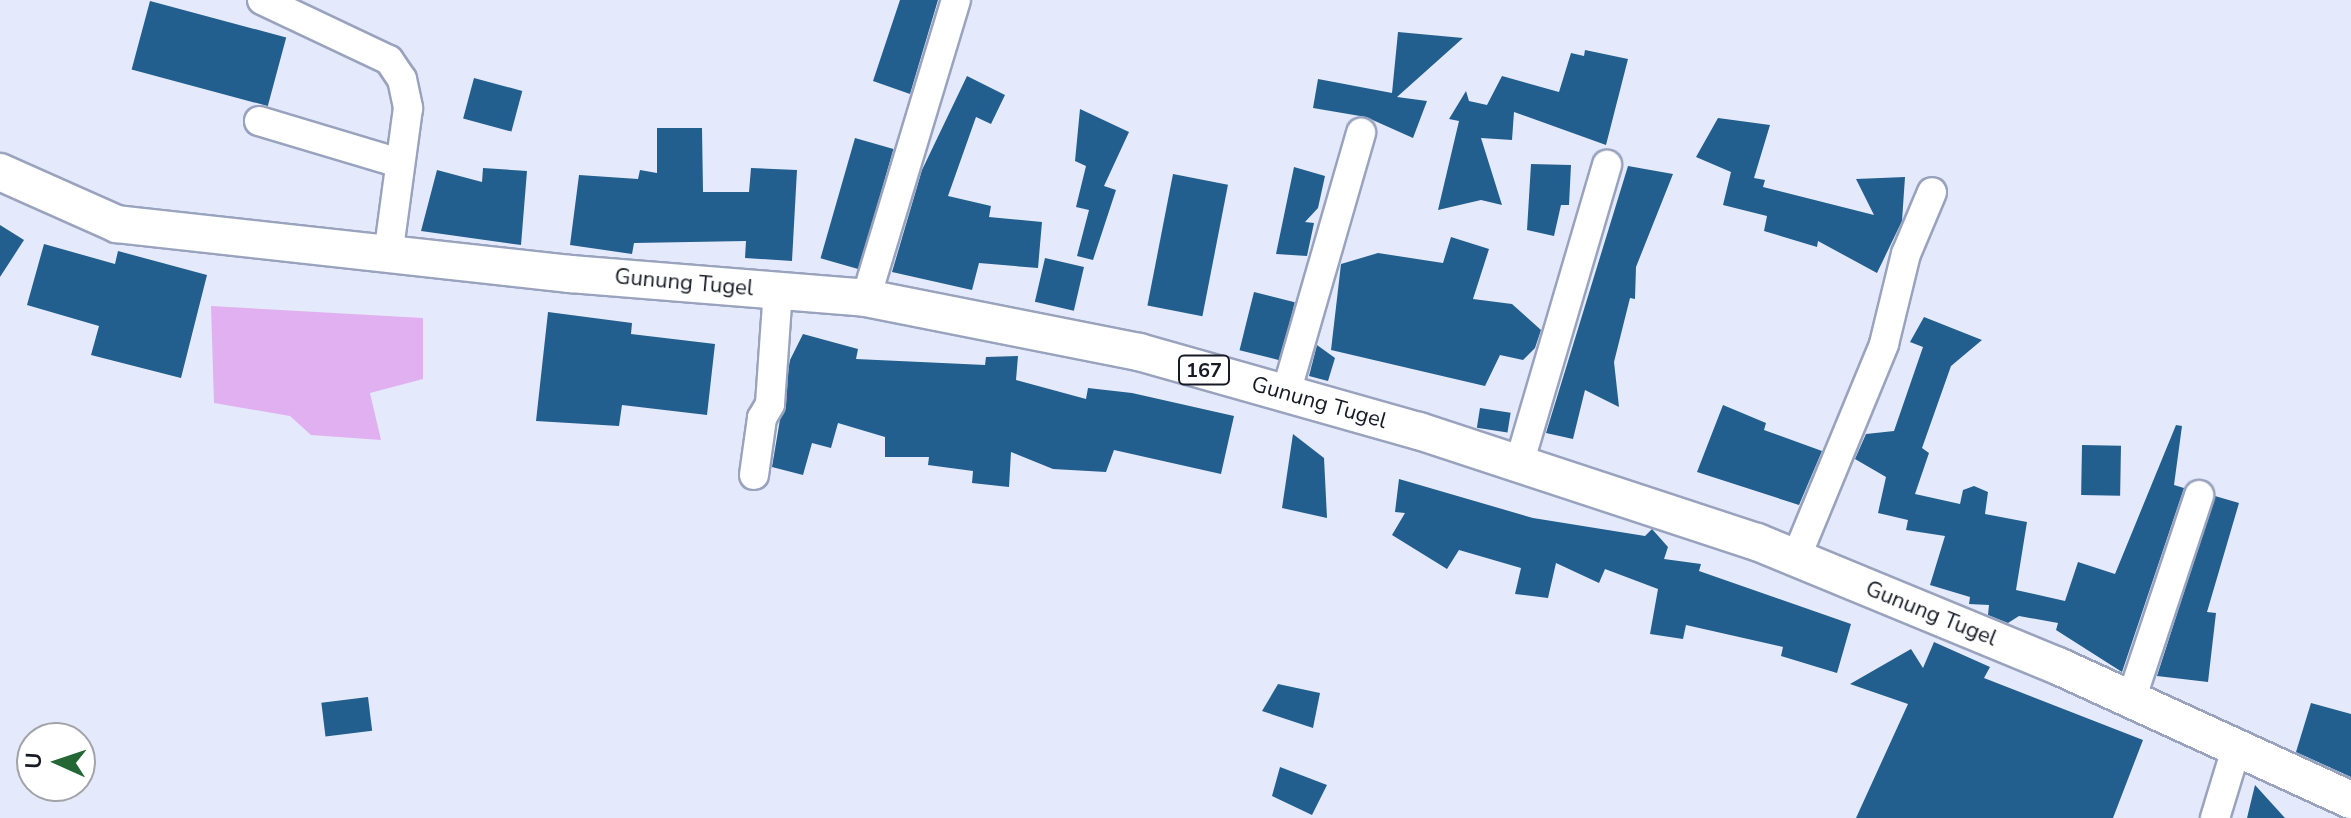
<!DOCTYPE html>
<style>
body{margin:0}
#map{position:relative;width:2351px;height:818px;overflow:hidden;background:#e4eafb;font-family:"Nunito Sans",sans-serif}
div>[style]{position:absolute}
.green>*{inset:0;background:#e1b0f1}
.building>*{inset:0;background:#225f8e;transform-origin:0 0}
.roads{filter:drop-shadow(2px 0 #99a3bd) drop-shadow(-2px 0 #99a3bd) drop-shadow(0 2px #99a3bd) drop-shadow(0 -2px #99a3bd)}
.minor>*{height:28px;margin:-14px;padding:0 14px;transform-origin:14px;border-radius:14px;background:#fff}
.major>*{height:36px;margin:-18px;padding:0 18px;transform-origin:18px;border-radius:18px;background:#fff}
span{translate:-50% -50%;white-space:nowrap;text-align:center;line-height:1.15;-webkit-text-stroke:8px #fff;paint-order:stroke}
.shield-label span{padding:2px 6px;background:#fff;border:2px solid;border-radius:6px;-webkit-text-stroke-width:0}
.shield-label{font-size:20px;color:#171a24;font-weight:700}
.street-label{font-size:22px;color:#171a24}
.north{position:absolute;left:16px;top:722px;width:80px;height:80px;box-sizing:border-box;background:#fff;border:2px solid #a2a3a7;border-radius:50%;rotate:273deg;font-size:22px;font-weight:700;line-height:32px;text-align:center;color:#171a24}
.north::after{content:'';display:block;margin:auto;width:28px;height:36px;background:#236834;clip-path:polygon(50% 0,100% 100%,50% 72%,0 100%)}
</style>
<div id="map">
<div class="green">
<div style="clip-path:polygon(211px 306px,423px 318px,423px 379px,370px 393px,381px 440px,311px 435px,290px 416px,214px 403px)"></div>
</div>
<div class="building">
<div style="clip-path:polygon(900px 0,938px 0,910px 94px,873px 81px)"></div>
<div style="left:150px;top:1px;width:141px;height:71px;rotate:15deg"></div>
<div style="clip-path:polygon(1398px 32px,1463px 38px,1397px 97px,1427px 101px,1413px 138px,1366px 117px,1313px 108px,1318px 79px,1392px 93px)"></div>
<div style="clip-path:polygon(1585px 50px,1628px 59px,1606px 145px,1514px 112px,1512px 140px,1481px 138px,1502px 205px,1481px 200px,1438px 210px,1459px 121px,1449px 119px,1466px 91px,1469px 101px,1487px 105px,1502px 76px,1559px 92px,1571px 53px,1584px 56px)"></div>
<div style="clip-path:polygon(967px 76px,1005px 95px,991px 124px,976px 117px,948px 196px,991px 206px,989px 217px,1042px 222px,1038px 268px,979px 263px,972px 290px,892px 272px,922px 170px)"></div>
<div style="left:474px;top:78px;width:50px;height:42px;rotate:15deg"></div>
<div style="clip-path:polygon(1080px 109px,1129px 132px,1104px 186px,1116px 190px,1093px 260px,1077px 256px,1089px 210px,1076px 207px,1086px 166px,1075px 161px)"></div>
<div style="clip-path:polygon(1718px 118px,1770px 125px,1754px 178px,1765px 180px,1763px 187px,1874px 215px,1856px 179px,1905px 177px,1902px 221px,1877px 273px,1818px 241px,1817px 247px,1764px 231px,1767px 216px,1723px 205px,1731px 172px,1696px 157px)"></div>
<div style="clip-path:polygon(657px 128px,702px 128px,703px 192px,749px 192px,751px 168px,797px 170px,792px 261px,745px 258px,746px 241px,634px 243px,632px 254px,570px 245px,579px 175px,638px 179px,640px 170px,657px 173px)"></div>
<div style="left:855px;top:138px;width:40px;height:125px;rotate:16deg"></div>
<div style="clip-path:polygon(1531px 164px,1571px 165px,1569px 205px,1561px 205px,1554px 236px,1527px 230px)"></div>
<div style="clip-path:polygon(1628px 166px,1673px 174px,1636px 267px,1635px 299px,1630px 298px,1614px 362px,1619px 407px,1585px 390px,1573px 439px,1546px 433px)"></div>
<div style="clip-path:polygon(1294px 167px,1325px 176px,1318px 208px,1305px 222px,1314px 223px,1307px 256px,1276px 254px)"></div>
<div style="clip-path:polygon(483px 168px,527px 171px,521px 245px,421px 231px,437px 170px,482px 182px)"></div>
<div style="left:1173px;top:174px;width:56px;height:134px;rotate:11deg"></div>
<div style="clip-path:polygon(0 225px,24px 240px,0 277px)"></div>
<div style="clip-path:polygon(1451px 237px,1489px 249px,1473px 299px,1512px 304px,1541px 330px,1535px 348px,1523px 360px,1500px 355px,1485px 386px,1331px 350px,1341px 264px,1378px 253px,1443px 263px)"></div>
<div style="clip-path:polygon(44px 244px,115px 264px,118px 251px,207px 275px,181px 378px,91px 355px,99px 326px,27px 305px)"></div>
<div style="left:1045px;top:258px;width:40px;height:45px;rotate:13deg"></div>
<div style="left:1254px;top:292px;width:42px;height:60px;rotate:14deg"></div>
<div style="clip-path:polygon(548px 312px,632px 323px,631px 334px,715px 344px,707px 415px,622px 405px,619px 426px,536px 421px)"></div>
<div style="clip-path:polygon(1924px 317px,1982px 340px,1951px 366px,1922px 448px,1929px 453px,1915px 494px,1960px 504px,1963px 490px,1974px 486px,1988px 492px,1985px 514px,2027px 522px,2016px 590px,2065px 601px,2078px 562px,2115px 574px,2176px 425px,2182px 426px,2174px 485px,2184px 488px,2122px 672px,2056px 630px,2058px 623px,2019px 616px,2008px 623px,1988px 615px,1989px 605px,1969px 604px,1970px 597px,1930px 585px,1945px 536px,1906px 530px,1908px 520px,1878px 513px,1886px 477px,1855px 459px,1866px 434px,1894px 431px,1923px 347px,1910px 342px)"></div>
<div style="clip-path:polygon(803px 334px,858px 349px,856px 359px,985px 365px,986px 357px,1018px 356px,1016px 380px,1086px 399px,1088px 388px,1132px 393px,1234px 416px,1221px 474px,1114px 450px,1106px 472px,1053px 469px,1011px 452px,1009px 487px,972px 483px,973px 471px,928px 465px,929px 457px,885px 457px,885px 437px,838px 423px,831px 448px,812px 443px,803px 475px,772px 467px,790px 360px)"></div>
<div style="clip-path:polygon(1317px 345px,1335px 358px,1328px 381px,1309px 376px)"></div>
<div style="clip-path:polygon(1723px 405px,1766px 423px,1764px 430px,1822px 451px,1799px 505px,1697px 472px)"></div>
<div style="left:1480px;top:408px;width:31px;height:20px;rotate:9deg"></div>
<div style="clip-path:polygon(1293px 434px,1324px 458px,1327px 518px,1282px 508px)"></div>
<div style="left:2082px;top:445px;width:39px;height:50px;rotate:1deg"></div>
<div style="clip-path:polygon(1399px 479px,1533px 518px,1645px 536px,1652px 529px,1668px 547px,1664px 559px,1701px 564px,1699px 571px,1851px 624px,1837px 673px,1781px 656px,1783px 647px,1686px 625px,1683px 639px,1650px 634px,1658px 589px,1605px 569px,1599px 583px,1556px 563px,1548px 598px,1515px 594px,1521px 568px,1459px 550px,1447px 569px,1392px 535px,1405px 513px,1395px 512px)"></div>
<div style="clip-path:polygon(2215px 496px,2239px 503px,2207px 612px,2216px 613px,2208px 682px,2157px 676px)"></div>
<div style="clip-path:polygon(1934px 642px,1990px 667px,1984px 678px,2143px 740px,2113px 818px,1856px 818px,1908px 704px,1850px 684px,1911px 649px,1923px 668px)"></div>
<div style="clip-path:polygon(1278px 684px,1320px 693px,1313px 728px,1262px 711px)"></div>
<div style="left:368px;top:697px;width:34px;height:47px;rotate:83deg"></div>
<div style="clip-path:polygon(2311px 703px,2351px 714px,2351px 777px,2296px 752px)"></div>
<div style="clip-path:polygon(1280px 767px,1327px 785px,1312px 815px,1272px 796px)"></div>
<div style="clip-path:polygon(2255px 785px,2285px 818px,2247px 818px)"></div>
</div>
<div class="roads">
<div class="minor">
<div style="left:262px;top:0;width:140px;rotate:25.3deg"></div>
<div style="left:389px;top:60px;width:23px;rotate:56deg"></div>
<div style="left:402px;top:79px;width:30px;rotate:78deg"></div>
<div style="left:408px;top:108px;width:148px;rotate:97.7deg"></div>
<div style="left:259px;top:121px;width:146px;rotate:16.7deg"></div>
<div style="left:866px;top:298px;width:311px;rotate:-73.2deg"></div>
<div style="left:1286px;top:393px;width:271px;rotate:-73.9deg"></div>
<div style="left:1519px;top:464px;width:312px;rotate:-73.6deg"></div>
<div style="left:754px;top:475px;width:58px;rotate:-82deg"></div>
<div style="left:762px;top:418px;width:16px;rotate:-60deg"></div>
<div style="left:770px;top:404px;width:113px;rotate:-86deg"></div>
<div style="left:1796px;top:558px;width:231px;rotate:-67.6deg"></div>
<div style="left:1884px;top:344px;width:93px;rotate:-76.3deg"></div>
<div style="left:1906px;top:254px;width:67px;rotate:-67.2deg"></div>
<div style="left:2131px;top:700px;width:216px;rotate:-71.6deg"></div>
<div style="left:2215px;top:818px;width:72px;rotate:-73.1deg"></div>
</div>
<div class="major">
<div style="left:0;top:172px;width:128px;rotate:24deg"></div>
<div style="left:117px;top:224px;width:456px;rotate:6.3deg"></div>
<div style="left:570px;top:274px;width:297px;rotate:4.6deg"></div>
<div style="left:866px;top:298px;width:278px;rotate:11.2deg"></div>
<div style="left:1139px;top:352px;width:291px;rotate:15.8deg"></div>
<div style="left:1419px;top:431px;width:356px;rotate:18.2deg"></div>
<div style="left:1757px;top:542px;width:326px;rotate:22.4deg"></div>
<div style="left:2058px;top:666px;width:322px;rotate:24.6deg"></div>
</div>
</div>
<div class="shield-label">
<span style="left:1204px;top:370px">167</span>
</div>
<div class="street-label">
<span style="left:684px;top:283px;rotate:5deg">Gunung Tugel</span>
<span style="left:1319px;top:403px;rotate:16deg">Gunung Tugel</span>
<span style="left:1931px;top:614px;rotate:22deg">Gunung Tugel</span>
</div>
<div class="north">U</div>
</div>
